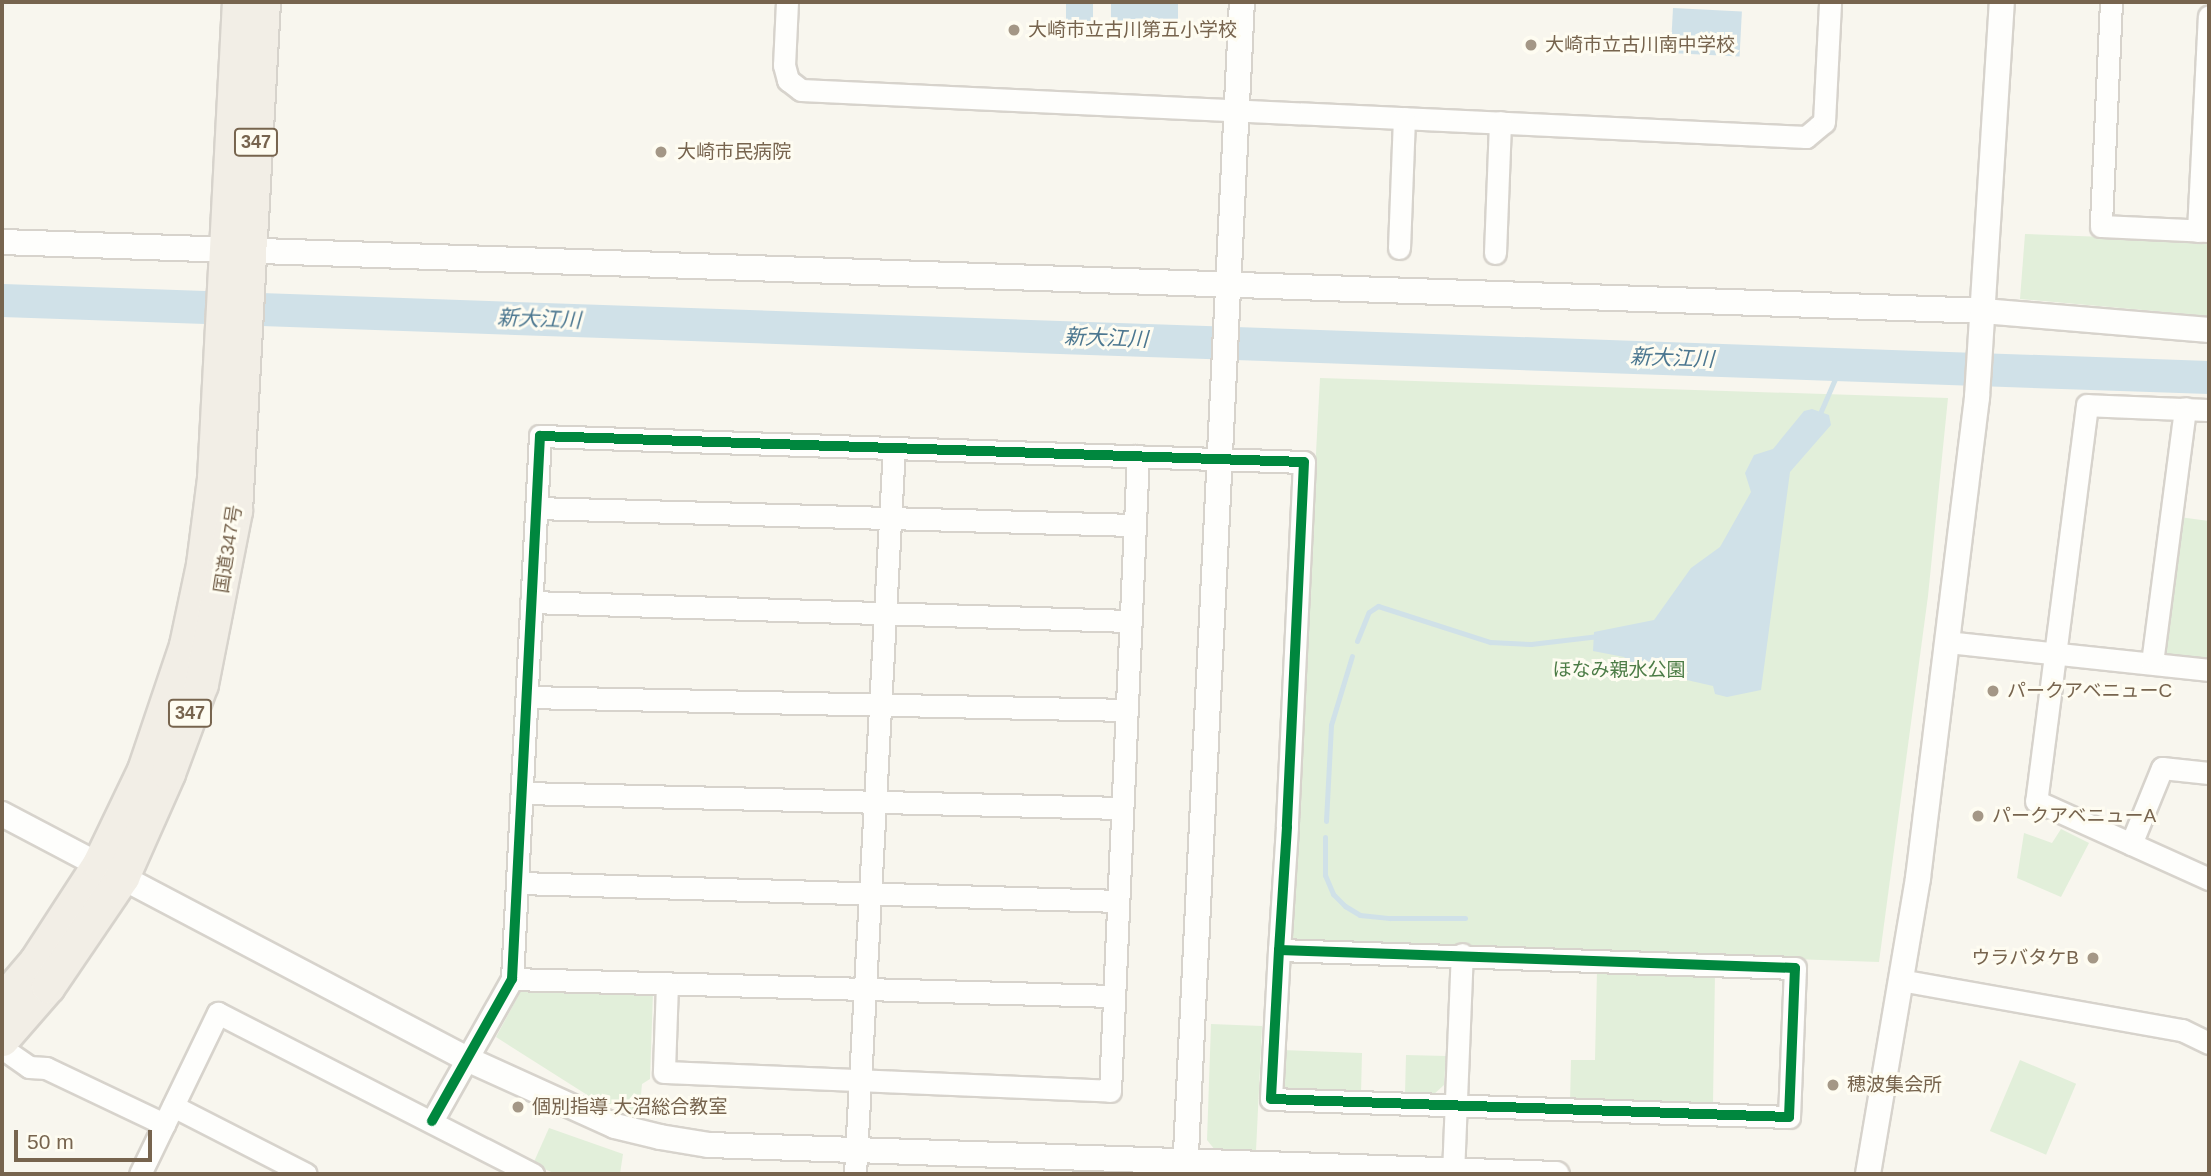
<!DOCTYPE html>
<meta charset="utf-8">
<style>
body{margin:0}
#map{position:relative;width:2211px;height:1176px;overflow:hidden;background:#f8f6ee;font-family:Helvetica,"Noto Sans JP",sans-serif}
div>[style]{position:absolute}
.green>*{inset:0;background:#e2efda;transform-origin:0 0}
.water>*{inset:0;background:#d0e1e8;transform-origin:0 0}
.stream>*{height:5px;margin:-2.5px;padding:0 2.5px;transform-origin:2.5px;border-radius:2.5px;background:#d0e1e8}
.river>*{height:33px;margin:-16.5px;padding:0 16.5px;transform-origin:16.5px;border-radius:16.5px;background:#d0e1e8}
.roads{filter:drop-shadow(2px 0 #d7d3cc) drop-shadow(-2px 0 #d7d3cc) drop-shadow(0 2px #d7d3cc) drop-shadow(0 -2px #d7d3cc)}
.minor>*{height:21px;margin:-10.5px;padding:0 10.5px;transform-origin:10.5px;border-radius:10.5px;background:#fefefc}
.tertiary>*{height:24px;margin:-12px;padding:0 12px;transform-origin:12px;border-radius:12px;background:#fefefc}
.trunk>*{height:33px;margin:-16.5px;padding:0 16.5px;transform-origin:16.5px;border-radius:16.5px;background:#f2eee6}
.cycleway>*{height:10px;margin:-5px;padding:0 5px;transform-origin:5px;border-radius:5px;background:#00873e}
.dots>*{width:19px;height:19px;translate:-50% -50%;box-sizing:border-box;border:4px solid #fefcf1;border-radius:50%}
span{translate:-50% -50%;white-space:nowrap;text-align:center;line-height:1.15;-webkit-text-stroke:6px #fefcf1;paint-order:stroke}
.shield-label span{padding:2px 5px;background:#fefcf1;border:2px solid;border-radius:5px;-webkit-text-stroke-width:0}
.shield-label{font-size:18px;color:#77644e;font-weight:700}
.poi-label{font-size:19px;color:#77644e}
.left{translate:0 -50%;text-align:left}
.right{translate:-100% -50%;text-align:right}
.street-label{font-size:19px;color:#77644e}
.park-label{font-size:19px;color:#4c7c46}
.water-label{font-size:21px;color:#4c7790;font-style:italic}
.frame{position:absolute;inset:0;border:4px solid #77644e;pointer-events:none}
.scale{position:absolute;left:14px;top:1130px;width:138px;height:32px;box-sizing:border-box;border:4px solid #77644e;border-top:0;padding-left:9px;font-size:21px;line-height:24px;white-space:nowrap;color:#77644e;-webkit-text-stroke:5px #fefcf1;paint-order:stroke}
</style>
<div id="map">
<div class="green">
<div style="clip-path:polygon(2025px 234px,2209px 241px,2209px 316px,2020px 299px)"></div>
<div style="clip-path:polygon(1320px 378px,1948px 398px,1928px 596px,1879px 962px,1290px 941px)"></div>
<div style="clip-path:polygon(2179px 517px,2209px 521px,2209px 661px,2162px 655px)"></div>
<div style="clip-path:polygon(2061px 829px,2089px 843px,2061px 897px,2017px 878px,2024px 833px,2052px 843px)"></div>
<div style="clip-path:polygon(1597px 970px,1715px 973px,1713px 1104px,1570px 1102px,1571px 1060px,1595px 1060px)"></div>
<div style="clip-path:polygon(523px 987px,653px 992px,650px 1079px,642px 1084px,639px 1116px,592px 1098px,496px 1037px)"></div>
<div style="clip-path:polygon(1211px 1024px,1262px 1026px,1256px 1151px,1215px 1150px,1207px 1140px)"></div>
<div style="clip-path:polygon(1282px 1050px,1362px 1053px,1361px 1094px,1288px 1091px,1280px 1082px)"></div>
<div style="clip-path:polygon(1406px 1055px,1446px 1056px,1444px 1085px,1433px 1095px,1405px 1094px)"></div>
<div style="left:2020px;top:1060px;width:61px;height:77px;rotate:23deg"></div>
<div style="clip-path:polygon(549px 1128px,623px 1154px,620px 1174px,556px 1174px,533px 1164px)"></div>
</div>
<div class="water">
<div style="left:1066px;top:2px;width:27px;height:27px"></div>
<div style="left:1111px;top:2px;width:67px;height:30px"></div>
<div style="left:1673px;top:8px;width:69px;height:45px;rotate:3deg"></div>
<div style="clip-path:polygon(1812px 409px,1829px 415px,1831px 425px,1790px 472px,1761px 690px,1727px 697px,1715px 694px,1713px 686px,1639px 669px,1624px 657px,1593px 651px,1594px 632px,1654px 620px,1691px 568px,1720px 547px,1751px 492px,1745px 473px,1754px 455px,1773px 449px,1804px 411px)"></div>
</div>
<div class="stream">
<div style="left:1818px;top:418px;width:58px;rotate:-66.5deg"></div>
<div style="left:1357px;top:641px;width:31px;rotate:-68deg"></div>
<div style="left:1369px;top:612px;width:11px;rotate:-34deg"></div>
<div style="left:1378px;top:606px;width:118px;rotate:17.8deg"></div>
<div style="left:1490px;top:642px;width:41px;rotate:2.8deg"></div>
<div style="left:1531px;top:644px;width:68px;rotate:-6.7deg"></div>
<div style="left:1326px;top:821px;width:96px;rotate:-87deg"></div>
<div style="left:1331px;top:725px;width:72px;rotate:-73.1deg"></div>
<div style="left:1325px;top:837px;width:38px;rotate:90deg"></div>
<div style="left:1325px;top:875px;width:21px;rotate:67deg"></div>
<div style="left:1333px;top:894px;width:17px;rotate:45deg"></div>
<div style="left:1345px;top:906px;width:17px;rotate:31deg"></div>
<div style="left:1360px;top:915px;width:30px;rotate:6deg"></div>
<div style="left:1390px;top:918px;width:75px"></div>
</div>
<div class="river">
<div style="left:2px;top:300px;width:2208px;rotate:2deg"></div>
</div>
<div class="roads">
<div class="minor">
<div style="left:787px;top:2px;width:63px;rotate:92.7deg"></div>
<div style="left:784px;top:65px;width:16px;rotate:75deg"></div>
<div style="left:788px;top:80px;width:16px;rotate:38deg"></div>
<div style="left:801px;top:90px;width:1006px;rotate:2.68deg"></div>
<div style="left:1806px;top:137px;width:23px;rotate:-40deg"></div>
<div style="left:1824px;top:122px;width:120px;rotate:-87.1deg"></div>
<div style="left:2111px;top:2px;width:224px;rotate:92.6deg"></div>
<div style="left:2101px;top:226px;width:108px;rotate:2.7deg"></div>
<div style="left:2198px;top:231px;width:215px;rotate:-87.1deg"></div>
<div style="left:1399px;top:248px;width:130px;rotate:-87.8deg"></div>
<div style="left:1495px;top:253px;width:131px;rotate:-87.8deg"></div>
<div style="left:2209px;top:410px;width:122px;rotate:-177.7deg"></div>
<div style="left:2087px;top:405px;width:399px;rotate:97.3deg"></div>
<div style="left:2036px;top:801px;width:190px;rotate:24.3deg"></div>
<div style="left:536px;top:508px;width:599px;rotate:1.63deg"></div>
<div style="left:531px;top:602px;width:599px;rotate:1.82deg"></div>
<div style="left:1947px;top:642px;width:263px;rotate:6.1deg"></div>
<div style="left:2152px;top:663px;width:257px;rotate:-82.6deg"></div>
<div style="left:527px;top:697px;width:600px;rotate:1.24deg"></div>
<div style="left:524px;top:793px;width:598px;rotate:1.44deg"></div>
<div style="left:2131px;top:844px;width:82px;rotate:-67.8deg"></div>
<div style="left:2162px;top:768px;width:47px;rotate:6.1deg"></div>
<div style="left:520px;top:883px;width:598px;rotate:1.72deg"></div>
<div style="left:512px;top:979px;width:602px;rotate:1.62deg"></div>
<div style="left:1900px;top:980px;width:286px;rotate:10.1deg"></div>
<div style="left:2182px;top:1030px;width:30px;rotate:26deg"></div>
<div style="left:667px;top:984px;width:88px;rotate:92deg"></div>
<div style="left:664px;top:1072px;width:446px;rotate:2.4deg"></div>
<div style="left:1110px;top:1091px;width:636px;rotate:-87.48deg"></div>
<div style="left:2px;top:1048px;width:33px;rotate:35deg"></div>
<div style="left:29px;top:1067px;width:17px;rotate:3deg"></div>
<div style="left:46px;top:1068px;width:131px;rotate:25.4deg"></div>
<div style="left:173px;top:1106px;width:149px;rotate:27.1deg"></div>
<div style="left:432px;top:1121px;width:163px;rotate:-60.6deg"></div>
<div style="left:512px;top:979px;width:544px;rotate:-87.05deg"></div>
<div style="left:540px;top:436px;width:764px;rotate:1.95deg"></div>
<div style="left:1304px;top:462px;width:365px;rotate:92.7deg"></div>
<div style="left:1287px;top:827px;width:123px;rotate:93.7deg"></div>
<div style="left:1279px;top:950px;width:149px;rotate:93.1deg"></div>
<div style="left:1271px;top:1099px;width:518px;rotate:1.99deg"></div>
<div style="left:1789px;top:1117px;width:149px;rotate:-87.7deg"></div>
<div style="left:1795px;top:968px;width:516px;rotate:-178deg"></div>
<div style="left:140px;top:1174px;width:179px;rotate:-64.2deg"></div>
<div style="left:218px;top:1013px;width:354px;rotate:27.1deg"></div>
<div style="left:855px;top:1174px;width:727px;rotate:-86.93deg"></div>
<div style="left:1453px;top:1174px;width:220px;rotate:-87.7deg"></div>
</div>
<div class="tertiary">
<div style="left:2px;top:242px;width:1982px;rotate:1.99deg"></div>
<div style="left:1983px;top:311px;width:227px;rotate:4.8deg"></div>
<div style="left:2px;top:814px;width:526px;rotate:27.78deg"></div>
<div style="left:467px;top:1059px;width:162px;rotate:24.4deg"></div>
<div style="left:615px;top:1126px;width:46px;rotate:13.7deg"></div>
<div style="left:660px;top:1137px;width:50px;rotate:9.3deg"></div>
<div style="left:709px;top:1145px;width:848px;rotate:1.96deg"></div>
<div style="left:1185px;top:1174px;width:1173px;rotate:-87.22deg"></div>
<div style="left:1868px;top:1174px;width:300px;rotate:-80.4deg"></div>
<div style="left:1918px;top:878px;width:485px;rotate:-83deg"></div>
<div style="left:1977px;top:397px;width:396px;rotate:-86.4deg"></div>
</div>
<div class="trunk">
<div style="left:2px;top:1001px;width:52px;rotate:-49.6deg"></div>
<div style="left:36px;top:961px;width:116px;rotate:-57deg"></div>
<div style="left:99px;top:864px;width:104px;rotate:-64.4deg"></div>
<div style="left:144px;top:770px;width:132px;rotate:-71.4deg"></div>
<div style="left:186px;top:645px;width:83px;rotate:-78.1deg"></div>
<div style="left:203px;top:564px;width:87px;rotate:-82.7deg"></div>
<div style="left:214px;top:478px;width:477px;rotate:-87deg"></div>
<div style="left:2px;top:1039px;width:70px;rotate:-49deg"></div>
<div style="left:48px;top:986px;width:132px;rotate:-55.8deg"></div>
<div style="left:122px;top:877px;width:114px;rotate:-66.1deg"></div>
<div style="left:168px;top:773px;width:95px;rotate:-69.7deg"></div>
<div style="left:201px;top:684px;width:177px;rotate:-78.9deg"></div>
<div style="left:235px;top:510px;width:509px;rotate:-86.85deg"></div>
</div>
</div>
<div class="cycleway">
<div style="left:432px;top:1121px;width:163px;rotate:-60.6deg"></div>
<div style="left:512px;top:979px;width:544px;rotate:-87.05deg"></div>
<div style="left:540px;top:436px;width:764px;rotate:1.95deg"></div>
<div style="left:1304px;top:462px;width:365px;rotate:92.7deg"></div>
<div style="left:1287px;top:827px;width:123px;rotate:93.7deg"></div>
<div style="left:1279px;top:950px;width:149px;rotate:93.1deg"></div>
<div style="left:1271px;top:1099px;width:518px;rotate:1.99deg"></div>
<div style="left:1789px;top:1117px;width:149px;rotate:-87.7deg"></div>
<div style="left:1795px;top:968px;width:516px;rotate:-178deg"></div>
</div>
<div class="dots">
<div style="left:1014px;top:30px;background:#a49786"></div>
<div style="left:1531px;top:45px;background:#a49786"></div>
<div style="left:661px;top:152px;background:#a49786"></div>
<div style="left:1993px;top:691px;background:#a49786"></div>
<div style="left:1978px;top:816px;background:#a49786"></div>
<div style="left:2093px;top:958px;background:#a49786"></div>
<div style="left:1833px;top:1085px;background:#a49786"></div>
<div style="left:518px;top:1107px;background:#a49786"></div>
</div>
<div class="shield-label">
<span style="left:256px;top:142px">347</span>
<span style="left:190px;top:713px">347</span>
</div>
<div class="poi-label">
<span class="left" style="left:1028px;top:30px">大崎市立古川第五小学校</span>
<span class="left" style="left:1545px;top:45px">大崎市立古川南中学校</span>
<span class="left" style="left:677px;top:152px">大崎市民病院</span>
<span class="left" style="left:2007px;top:691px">パークアベニューC</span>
<span class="left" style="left:1992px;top:816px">パークアベニューA</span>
<span class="right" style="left:2079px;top:958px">ウラバタケB</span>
<span class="left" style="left:1847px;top:1085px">穂波集会所</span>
<span class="left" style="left:532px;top:1107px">個別指導 大沼総合教室</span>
</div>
<div class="street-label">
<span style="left:228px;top:549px;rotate:-81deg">国道347号</span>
</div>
<div class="park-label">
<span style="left:1619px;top:670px">ほなみ親水公園</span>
</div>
<div class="water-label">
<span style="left:539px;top:319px;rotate:2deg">新大江川</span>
<span style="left:1106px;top:338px;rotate:2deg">新大江川</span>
<span style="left:1672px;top:358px;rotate:2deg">新大江川</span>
</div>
<div class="frame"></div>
<div class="scale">50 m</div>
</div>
